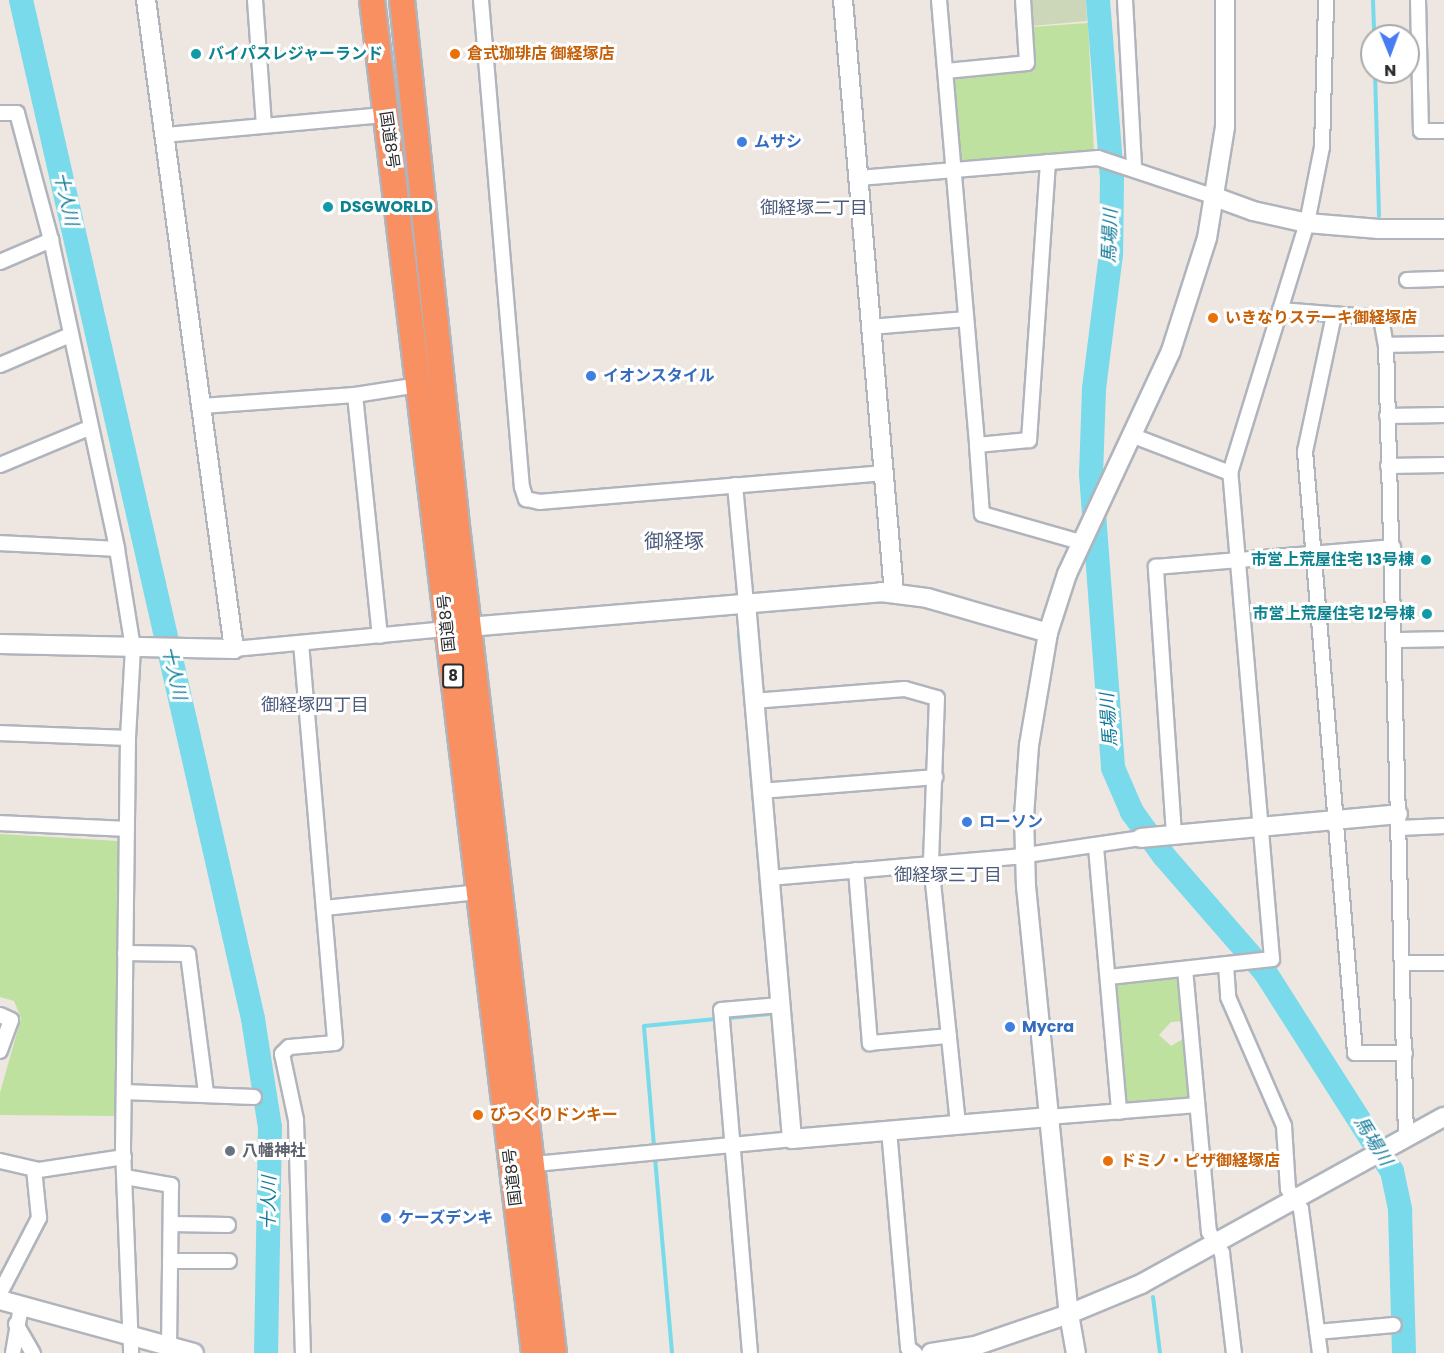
<!DOCTYPE html>
<meta charset="utf-8">
<style>
body{margin:0}
#map{position:relative;width:1444px;height:1353px;overflow:hidden;background:#eee6e0;font-family:Poppins,"Noto Sans JP",sans-serif}
div>[style]{position:absolute}
.green>*{inset:0;background:#bee19f}
.cemetery>*{inset:0;background:#cbd7b8}
.stream>*{height:4px;margin:-2px;padding:0 2px;transform-origin:2px;border-radius:2px;background:#78daea}
.river>*{height:24px;margin:-12px;padding:0 12px;transform-origin:12px;border-radius:12px;background:#78daea}
.roads{filter:drop-shadow(2px 0 #b0b4bc) drop-shadow(-2px 0 #b0b4bc) drop-shadow(0 2px #b0b4bc) drop-shadow(0 -2px #b0b4bc)}
.street>*{height:14px;margin:-7px;padding:0 7px;transform-origin:7px;border-radius:7px;background:#fff}
.secondary>*{height:18px;margin:-9px;padding:0 9px;transform-origin:9px;border-radius:9px;background:#fff}
.highway>*{height:24px;margin:-12px;padding:0 12px;transform-origin:12px;border-radius:12px;background:#f89061}
.dots>*{width:16px;height:16px;translate:-50% -50%;box-sizing:border-box;border:3px solid #fff;border-radius:50%}
span{translate:-50% -50%;white-space:nowrap;text-align:center;line-height:1.15;-webkit-text-stroke:6px #fff;paint-order:stroke}
.shield-label span{padding:2px 4px;background:#fff;border:2px solid;border-radius:4px;-webkit-text-stroke-width:0}
.shield-label{font-size:15px;color:#2d2d2d;font-weight:700}
.culture-label{font-size:16px;color:#0d838f;font-weight:700}
.left{translate:0 -50%;text-align:left}
.right{translate:-100% -50%;text-align:right}
.food-label{font-size:16px;color:#c56008;font-weight:700}
.street-label{font-size:16px;color:#2d2d2d}
.shop-label{font-size:16px;color:#366cbe;font-weight:700}
.worship-label{font-size:16px;color:#5b616d;font-weight:700}
.water-label{font-size:18px;color:#137c9a;font-style:italic}
.neighbourhood-label{font-size:18px;color:#4e5c7c}
.quarter-label{font-size:20px;color:#4e5c7c}
.north{position:absolute;left:1360px;top:24px;width:60px;height:60px;box-sizing:border-box;background:#fff;border:2px solid #ababab;border-radius:50%;rotate:179deg;font-size:16px;font-weight:700;line-height:24px;text-align:center;color:#2d2d2d}
.north::after{content:'';display:block;margin:auto;width:21px;height:27px;background:#487cf3;clip-path:polygon(50% 0,100% 100%,50% 72%,0 100%)}
</style>
<div id="map">
<div class="green">
<div style="clip-path:polygon(1088px 23px,1094px 153px,958px 165px,952px 83px,957px 78px,1034px 71px,1031px 27px)"></div>
<div style="clip-path:polygon(0 834px,118px 841px,119px 1116px,0 1115px,0 1093px,21px 1018px,14px 1001px,0 997px)"></div>
<div style="clip-path:polygon(1175px 976px,1181px 981px,1184px 1021px,1171px 1022px,1159px 1035px,1171px 1046px,1186px 1037px,1191px 1095px,1186px 1101px,1132px 1106px,1125px 1101px,1115px 988px,1121px 981px)"></div>
</div>
<div class="cemetery">
<div style="clip-path:polygon(1029px 0,1086px 0,1087px 21px,1031px 26px)"></div>
</div>
<div class="stream">
<div style="left:1373px;top:0;width:36px;rotate:88deg"></div>
<div style="left:1375px;top:72px;width:144px;rotate:88.4deg"></div>
<div style="left:739px;top:635px;width:73px;rotate:84.5deg"></div>
<div style="left:749px;top:747px;width:125px;rotate:85deg"></div>
<div style="left:760px;top:876px;width:25px;rotate:85deg"></div>
<div style="left:764px;top:925px;width:12px;rotate:85deg"></div>
<div style="left:767px;top:952px;width:46px;rotate:85deg"></div>
<div style="left:729px;top:1018px;width:41px;rotate:-5.6deg"></div>
<div style="left:654px;top:1146px;width:120px;rotate:-94.8deg"></div>
<div style="left:644px;top:1026px;width:72px;rotate:-5.6deg"></div>
<div style="left:655px;top:1158px;width:196px;rotate:85deg"></div>
<div style="left:1153px;top:1297px;width:56px;rotate:82.9deg"></div>
</div>
<div class="river">
<div style="left:21px;top:0;width:1045px;rotate:77.17deg"></div>
<div style="left:253px;top:1019px;width:109px;rotate:81.1deg"></div>
<div style="left:270px;top:1127px;width:226px;rotate:91deg"></div>
<div style="left:1098px;top:0;width:178px;rotate:85.5deg"></div>
<div style="left:1112px;top:177px;width:77px;rotate:90.7deg"></div>
<div style="left:1111px;top:254px;width:136px;rotate:97.2deg"></div>
<div style="left:1094px;top:389px;width:85px;rotate:92deg"></div>
<div style="left:1091px;top:474px;width:295px;rotate:85.7deg"></div>
<div style="left:1113px;top:768px;width:48px;rotate:66.6deg"></div>
<div style="left:1132px;top:812px;width:54px;rotate:54deg"></div>
<div style="left:1164px;top:856px;width:154px;rotate:49deg"></div>
<div style="left:1265px;top:972px;width:236px;rotate:57.5deg"></div>
<div style="left:1392px;top:1171px;width:40px;rotate:78deg"></div>
<div style="left:1400px;top:1210px;width:143px;rotate:88.4deg"></div>
</div>
<div class="roads">
<div class="street">
<div style="left:255px;top:0;width:125px;rotate:85.9deg"></div>
<div style="left:481px;top:0;width:489px;rotate:85.2deg"></div>
<div style="left:522px;top:487px;width:13px;rotate:72deg"></div>
<div style="left:526px;top:499px;width:14px;rotate:12deg"></div>
<div style="left:540px;top:502px;width:345px;rotate:-4.8deg"></div>
<div style="left:939px;top:0;width:447px;rotate:85.1deg"></div>
<div style="left:1125px;top:0;width:168px;rotate:86.9deg"></div>
<div style="left:1418px;top:0;width:131px;rotate:88.7deg"></div>
<div style="left:1421px;top:131px;width:23px"></div>
<div style="left:946px;top:71px;width:81px;rotate:-5.6deg"></div>
<div style="left:1027px;top:63px;width:63px;rotate:-93.6deg"></div>
<div style="left:0;top:113px;width:17px"></div>
<div style="left:17px;top:113px;width:131px;rotate:75deg"></div>
<div style="left:51px;top:240px;width:316px;rotate:77.9deg"></div>
<div style="left:117px;top:549px;width:100px;rotate:80.8deg"></div>
<div style="left:133px;top:648px;width:90px;rotate:93.2deg"></div>
<div style="left:128px;top:738px;width:412px;rotate:90.7deg"></div>
<div style="left:123px;top:1150px;width:203px;rotate:87.7deg"></div>
<div style="left:165px;top:135px;width:221px;rotate:-5.2deg"></div>
<div style="left:1048px;top:162px;width:279px;rotate:93.9deg"></div>
<div style="left:1029px;top:440px;width:52px;rotate:174.5deg"></div>
<div style="left:977px;top:445px;width:69px;rotate:85.9deg"></div>
<div style="left:982px;top:514px;width:102px;rotate:15.9deg"></div>
<div style="left:859px;top:178px;width:240px;rotate:-4.8deg"></div>
<div style="left:1098px;top:158px;width:123px;rotate:18.4deg"></div>
<div style="left:0;top:262px;width:56px;rotate:-23.3deg"></div>
<div style="left:1407px;top:280px;width:37px;rotate:-2deg"></div>
<div style="left:1280px;top:310px;width:101px;rotate:4.5deg"></div>
<div style="left:1381px;top:318px;width:27px;rotate:80deg"></div>
<div style="left:1334px;top:315px;width:139px;rotate:102deg"></div>
<div style="left:1305px;top:451px;width:604px;rotate:85.25deg"></div>
<div style="left:1355px;top:1053px;width:50px"></div>
<div style="left:871px;top:327px;width:95px;rotate:-4.8deg"></div>
<div style="left:0;top:365px;width:76px;rotate:-23.2deg"></div>
<div style="left:355px;top:395px;width:242px;rotate:84.1deg"></div>
<div style="left:202px;top:406px;width:153px;rotate:-4.1deg"></div>
<div style="left:355px;top:395px;width:65px;rotate:-8.9deg"></div>
<div style="left:1387px;top:416px;width:57px;rotate:-1deg"></div>
<div style="left:1131px;top:435px;width:106px;rotate:21deg"></div>
<div style="left:0;top:465px;width:96px;rotate:-22.6deg"></div>
<div style="left:1388px;top:466px;width:56px;rotate:-1deg"></div>
<div style="left:735px;top:485px;width:119px;rotate:84.7deg"></div>
<div style="left:0;top:543px;width:117px;rotate:2.9deg"></div>
<div style="left:1394px;top:640px;width:50px;rotate:-1.1deg"></div>
<div style="left:301px;top:643px;width:401px;rotate:85.1deg"></div>
<div style="left:335px;top:1043px;width:46px;rotate:175deg"></div>
<div style="left:289px;top:1047px;width:10px;rotate:135deg"></div>
<div style="left:282px;top:1054px;width:67px;rotate:78deg"></div>
<div style="left:296px;top:1120px;width:233px;rotate:88.3deg"></div>
<div style="left:234px;top:649px;width:214px;rotate:-5.4deg"></div>
<div style="left:753px;top:701px;width:152px;rotate:-4.5deg"></div>
<div style="left:905px;top:689px;width:33px;rotate:16deg"></div>
<div style="left:937px;top:698px;width:165px;rotate:92.1deg"></div>
<div style="left:931px;top:863px;width:261px;rotate:84.1deg"></div>
<div style="left:0;top:733px;width:128px;rotate:2.2deg"></div>
<div style="left:761px;top:791px;width:175px;rotate:-4.6deg"></div>
<div style="left:0;top:823px;width:127px;rotate:2.7deg"></div>
<div style="left:1399px;top:828px;width:45px;rotate:-2.5deg"></div>
<div style="left:1174px;top:834px;width:268px;rotate:-93.9deg"></div>
<div style="left:1156px;top:567px;width:238px;rotate:-4.8deg"></div>
<div style="left:1096px;top:847px;width:266px;rotate:85deg"></div>
<div style="left:856px;top:870px;width:174px;rotate:85.4deg"></div>
<div style="left:870px;top:1043px;width:79px;rotate:-5.1deg"></div>
<div style="left:769px;top:878px;width:245px;rotate:-4.9deg"></div>
<div style="left:1013px;top:857px;width:129px;rotate:-8.4deg"></div>
<div style="left:324px;top:908px;width:155px;rotate:-5.9deg"></div>
<div style="left:125px;top:953px;width:63px;rotate:0.9deg"></div>
<div style="left:188px;top:954px;width:139px;rotate:82.6deg"></div>
<div style="left:1403px;top:963px;width:41px"></div>
<div style="left:1226px;top:965px;width:32px;rotate:86deg"></div>
<div style="left:1228px;top:997px;width:141px;rotate:66.5deg"></div>
<div style="left:1284px;top:1126px;width:63px;rotate:86.4deg"></div>
<div style="left:1288px;top:1189px;width:24px;rotate:57deg"></div>
<div style="left:1301px;top:1209px;width:145px;rotate:82.5deg"></div>
<div style="left:1185px;top:969px;width:264px;rotate:84.8deg"></div>
<div style="left:1209px;top:1232px;width:25px;rotate:58deg"></div>
<div style="left:1222px;top:1253px;width:101px;rotate:83.2deg"></div>
<div style="left:1109px;top:977px;width:164px;rotate:-6.3deg"></div>
<div style="left:1272px;top:959px;width:488px;rotate:-94.9deg"></div>
<div style="left:1230px;top:473px;width:262px;rotate:-72.9deg"></div>
<div style="left:1307px;top:223px;width:77px;rotate:-78.8deg"></div>
<div style="left:1322px;top:147px;width:147px;rotate:-88.4deg"></div>
<div style="left:0;top:1015px;width:12px;rotate:24deg"></div>
<div style="left:11px;top:1020px;width:33px;rotate:110deg"></div>
<div style="left:124px;top:1092px;width:130px;rotate:2.2deg"></div>
<div style="left:1049px;top:1117px;width:148px;rotate:-4.6deg"></div>
<div style="left:889px;top:1130px;width:219px;rotate:85deg"></div>
<div style="left:908px;top:1348px;width:9px;rotate:36deg"></div>
<div style="left:1406px;top:1138px;width:793px;rotate:-91.44deg"></div>
<div style="left:1386px;top:345px;width:58px;rotate:-1deg"></div>
<div style="left:0;top:1161px;width:40px;rotate:13deg"></div>
<div style="left:39px;top:1170px;width:86px;rotate:-8.7deg"></div>
<div style="left:534px;top:1164px;width:259px;rotate:-5.5deg"></div>
<div style="left:125px;top:1177px;width:47px;rotate:9.9deg"></div>
<div style="left:171px;top:1185px;width:168px;rotate:90.7deg"></div>
<div style="left:171px;top:1224px;width:57px;rotate:1deg"></div>
<div style="left:170px;top:1261px;width:59px"></div>
<div style="left:0;top:1293px;width:85px;rotate:-62.5deg"></div>
<div style="left:39px;top:1218px;width:49px;rotate:-95.8deg"></div>
<div style="left:16px;top:1324px;width:34px;rotate:60deg"></div>
<div style="left:1317px;top:1332px;width:77px;rotate:-5.2deg"></div>
<div style="left:13px;top:1353px;width:48px;rotate:-80.3deg"></div>
<div style="left:750px;top:1353px;width:344px;rotate:-94.8deg"></div>
<div style="left:721px;top:1010px;width:59px;rotate:-4.8deg"></div>
</div>
<div class="secondary">
<div style="left:843px;top:0;width:594px;rotate:85.08deg"></div>
<div style="left:1225px;top:0;width:127px;rotate:90deg"></div>
<div style="left:1225px;top:127px;width:112px;rotate:99.2deg"></div>
<div style="left:1207px;top:238px;width:119px;rotate:107.7deg"></div>
<div style="left:1171px;top:351px;width:246px;rotate:115deg"></div>
<div style="left:1067px;top:574px;width:62px;rotate:107.9deg"></div>
<div style="left:1048px;top:633px;width:114px;rotate:99.6deg"></div>
<div style="left:1029px;top:745px;width:71px;rotate:94deg"></div>
<div style="left:1024px;top:816px;width:70px;rotate:88.4deg"></div>
<div style="left:1026px;top:886px;width:430px;rotate:84.3deg"></div>
<div style="left:1069px;top:1314px;width:78px;rotate:-22.6deg"></div>
<div style="left:1141px;top:1284px;width:346px;rotate:-28.9deg"></div>
<div style="left:1215px;top:197px;width:40px;rotate:20.2deg"></div>
<div style="left:1253px;top:211px;width:55px;rotate:12.5deg"></div>
<div style="left:1307px;top:223px;width:72px;rotate:4.8deg"></div>
<div style="left:1379px;top:229px;width:65px"></div>
<div style="left:746px;top:603px;width:538px;rotate:85.09deg"></div>
<div style="left:792px;top:1139px;width:258px;rotate:-4.9deg"></div>
<div style="left:468px;top:627px;width:414px;rotate:-4.8deg"></div>
<div style="left:881px;top:592px;width:46px;rotate:7.4deg"></div>
<div style="left:927px;top:598px;width:126px;rotate:16.1deg"></div>
<div style="left:0;top:644px;width:234px;rotate:1.2deg"></div>
<div style="left:234px;top:649px;width:655px;rotate:-97.72deg"></div>
<div style="left:1141px;top:838px;width:258px;rotate:-5.3deg"></div>
<div style="left:0;top:1300px;width:201px;rotate:15.3deg"></div>
<div style="left:931px;top:1353px;width:45px;rotate:-9deg"></div>
<div style="left:975px;top:1346px;width:99px;rotate:-18.8deg"></div>
<div style="left:1069px;top:1314px;width:40px;rotate:80deg"></div>
</div>
<div class="highway">
<div style="left:372px;top:0;width:1363px;rotate:83.17deg"></div>
<div style="left:402px;top:0;width:529px;rotate:84.03deg"></div>
<div style="left:457px;top:526px;width:833px;rotate:83.31deg"></div>
</div>
</div>
<div class="dots">
<div style="left:196px;top:54px;background:#0f9aa8"></div>
<div style="left:455px;top:54px;background:#e8710a"></div>
<div style="left:742px;top:142px;background:#3f7fe0"></div>
<div style="left:328px;top:207px;background:#0f9aa8"></div>
<div style="left:1213px;top:318px;background:#e8710a"></div>
<div style="left:591px;top:376px;background:#3f7fe0"></div>
<div style="left:1426px;top:560px;background:#0f9aa8"></div>
<div style="left:1427px;top:614px;background:#0f9aa8"></div>
<div style="left:967px;top:822px;background:#3f7fe0"></div>
<div style="left:1010px;top:1027px;background:#3f7fe0"></div>
<div style="left:478px;top:1115px;background:#e8710a"></div>
<div style="left:230px;top:1151px;background:#6b7280"></div>
<div style="left:1108px;top:1161px;background:#e8710a"></div>
<div style="left:386px;top:1218px;background:#3f7fe0"></div>
</div>
<div class="shield-label">
<span style="left:453px;top:676px">8</span>
</div>
<div class="culture-label">
<span class="left" style="left:208px;top:54px">バイパスレジャーランド</span>
<span class="left" style="left:340px;top:207px">DSGWORLD</span>
<span class="right" style="left:1414px;top:560px">市営上荒屋住宅 13号棟</span>
<span class="right" style="left:1415px;top:614px">市営上荒屋住宅 12号棟</span>
</div>
<div class="food-label">
<span class="left" style="left:467px;top:54px">倉式珈琲店 御経塚店</span>
<span class="left" style="left:1225px;top:318px">いきなりステーキ御経塚店</span>
<span class="left" style="left:490px;top:1115px">びっくりドンキー</span>
<span class="left" style="left:1120px;top:1161px">ドミノ・ピザ御経塚店</span>
</div>
<div class="street-label">
<span style="left:389px;top:140px;rotate:82deg">国道8号</span>
<span style="left:447px;top:623px;rotate:-96deg">国道8号</span>
<span style="left:513px;top:1177px;rotate:-97deg">国道8号</span>
</div>
<div class="shop-label">
<span class="left" style="left:754px;top:142px">ムサシ</span>
<span class="left" style="left:603px;top:376px">イオンスタイル</span>
<span class="left" style="left:979px;top:822px">ローソン</span>
<span class="left" style="left:1022px;top:1027px">Mycra</span>
<span class="left" style="left:398px;top:1218px">ケーズデンキ</span>
</div>
<div class="worship-label">
<span class="left" style="left:242px;top:1151px">八幡神社</span>
</div>
<div class="water-label">
<span style="left:66px;top:199px;rotate:77deg">十人川</span>
<span style="left:1110px;top:236px;rotate:-88deg">馬場川</span>
<span style="left:174px;top:673px;rotate:77deg">十人川</span>
<span style="left:1109px;top:720px;rotate:-94deg">馬場川</span>
<span style="left:1373px;top:1141px;rotate:58deg">馬場川</span>
<span style="left:269px;top:1203px;rotate:-89deg">十人川</span>
</div>
<div class="neighbourhood-label">
<span style="left:814px;top:208px">御経塚二丁目</span>
<span style="left:315px;top:705px">御経塚四丁目</span>
<span style="left:948px;top:875px">御経塚三丁目</span>
</div>
<div class="quarter-label">
<span style="left:674px;top:541px">御経塚</span>
</div>
<div class="north">N</div>
</div>
